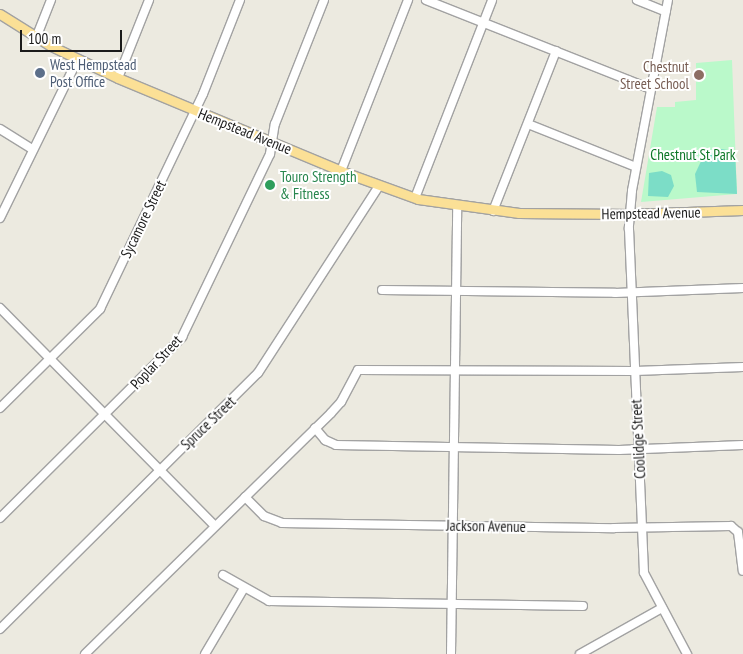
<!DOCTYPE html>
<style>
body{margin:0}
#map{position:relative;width:743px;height:654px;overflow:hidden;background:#eceae0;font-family:"PT Sans Narrow",sans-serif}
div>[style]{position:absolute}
.park>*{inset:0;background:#baf9ca}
.pitch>*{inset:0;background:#7cddc7}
.roads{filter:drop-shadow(1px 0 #a2a2a2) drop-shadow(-1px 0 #a2a2a2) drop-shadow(0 1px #a2a2a2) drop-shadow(0 -1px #a2a2a2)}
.minor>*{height:8px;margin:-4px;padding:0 4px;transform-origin:4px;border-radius:4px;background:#fff}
.major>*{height:9px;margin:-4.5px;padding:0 4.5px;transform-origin:4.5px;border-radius:4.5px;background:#fbe096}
.dots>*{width:14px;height:14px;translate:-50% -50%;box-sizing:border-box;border:2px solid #fff;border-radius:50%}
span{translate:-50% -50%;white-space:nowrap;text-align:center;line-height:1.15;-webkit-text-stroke:4px #fff;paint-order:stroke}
.service-label{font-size:15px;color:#4e5e75}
.left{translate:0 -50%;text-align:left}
.education-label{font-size:15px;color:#785e54}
.right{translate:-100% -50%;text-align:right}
.street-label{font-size:15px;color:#1b1b1b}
.park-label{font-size:15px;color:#0b7626}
.leisure-label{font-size:15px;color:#27864d}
.scale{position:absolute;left:20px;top:30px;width:102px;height:22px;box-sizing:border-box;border:2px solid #1b1b1b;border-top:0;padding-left:6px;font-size:15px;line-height:18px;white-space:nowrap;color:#1b1b1b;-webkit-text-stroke:4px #fff;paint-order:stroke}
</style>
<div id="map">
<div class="park">
<div style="clip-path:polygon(732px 60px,737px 194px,641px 202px,657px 107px,675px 107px,675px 102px,696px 100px,696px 63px)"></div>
</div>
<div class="pitch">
<div style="clip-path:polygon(721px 149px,735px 151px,737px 194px,697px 192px,695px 174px,703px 157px)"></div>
<div style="clip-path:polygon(662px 171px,671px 175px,674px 186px,668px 197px,648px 196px,649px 173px)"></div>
</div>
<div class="roads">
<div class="minor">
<div style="left:426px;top:0;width:242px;rotate:21.6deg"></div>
<div style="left:637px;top:0;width:31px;rotate:22deg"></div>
<div style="left:668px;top:0;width:194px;rotate:100.7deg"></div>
<div style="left:632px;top:191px;width:38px;rotate:95deg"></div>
<div style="left:629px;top:229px;width:344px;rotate:87.5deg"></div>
<div style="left:644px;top:573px;width:92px;rotate:62deg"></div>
<div style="left:36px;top:38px;width:41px;rotate:-68.5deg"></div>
<div style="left:118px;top:78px;width:84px;rotate:-68.3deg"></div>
<div style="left:528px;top:124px;width:116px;rotate:21.7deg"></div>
<div style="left:0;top:129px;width:39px;rotate:32deg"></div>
<div style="left:341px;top:171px;width:184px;rotate:-68.6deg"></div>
<div style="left:415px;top:198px;width:212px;rotate:-68.7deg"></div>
<div style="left:493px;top:211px;width:172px;rotate:-68.5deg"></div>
<div style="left:0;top:218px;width:177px;rotate:-63.9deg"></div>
<div style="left:382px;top:290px;width:233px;rotate:0.7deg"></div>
<div style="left:615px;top:293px;width:128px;rotate:-2.2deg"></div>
<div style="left:0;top:308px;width:306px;rotate:45.4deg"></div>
<div style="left:0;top:408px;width:141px;rotate:-44.7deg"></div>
<div style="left:100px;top:309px;width:238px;rotate:-64.4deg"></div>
<div style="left:203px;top:94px;width:101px;rotate:-68.5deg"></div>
<div style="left:315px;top:428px;width:16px;rotate:50deg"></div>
<div style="left:325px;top:440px;width:12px;rotate:24deg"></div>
<div style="left:336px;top:445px;width:283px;rotate:1deg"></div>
<div style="left:619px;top:450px;width:124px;rotate:-2.3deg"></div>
<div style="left:245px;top:497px;width:27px;rotate:45deg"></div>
<div style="left:264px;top:516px;width:19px;rotate:21deg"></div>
<div style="left:282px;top:523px;width:332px;rotate:0.9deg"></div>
<div style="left:614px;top:528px;width:117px;rotate:-1deg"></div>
<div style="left:731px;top:526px;width:9px;rotate:41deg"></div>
<div style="left:738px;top:532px;width:39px;rotate:83deg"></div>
<div style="left:0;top:518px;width:257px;rotate:-44.8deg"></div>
<div style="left:182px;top:337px;width:203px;rotate:-64.3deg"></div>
<div style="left:270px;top:154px;width:30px;rotate:-81deg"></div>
<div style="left:275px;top:124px;width:133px;rotate:-68.4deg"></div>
<div style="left:223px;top:575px;width:53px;rotate:29.5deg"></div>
<div style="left:269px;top:601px;width:314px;rotate:0.9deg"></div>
<div style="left:0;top:629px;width:363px;rotate:-44.8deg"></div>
<div style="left:258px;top:373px;width:223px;rotate:-57.1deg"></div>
<div style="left:85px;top:654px;width:344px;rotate:-44.4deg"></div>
<div style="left:331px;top:413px;width:15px;rotate:-48deg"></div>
<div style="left:341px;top:402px;width:36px;rotate:-62deg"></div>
<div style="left:358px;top:370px;width:277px;rotate:0.2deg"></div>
<div style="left:635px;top:371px;width:108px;rotate:-2.1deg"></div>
<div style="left:205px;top:654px;width:77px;rotate:-59.4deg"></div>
<div style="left:451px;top:654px;width:448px;rotate:-89.2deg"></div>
<div style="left:580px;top:654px;width:94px;rotate:-29.3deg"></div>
</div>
<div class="major">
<div style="left:0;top:14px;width:60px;rotate:32.1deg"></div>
<div style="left:51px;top:46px;width:74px;rotate:25.5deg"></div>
<div style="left:118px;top:78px;width:242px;rotate:22.6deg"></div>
<div style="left:341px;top:171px;width:82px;rotate:20deg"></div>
<div style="left:418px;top:199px;width:102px;rotate:7.9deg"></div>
<div style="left:519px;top:213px;width:111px;rotate:0.5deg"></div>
<div style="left:630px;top:214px;width:113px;rotate:-2deg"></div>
</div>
</div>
<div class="dots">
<div style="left:40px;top:73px;background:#5c6f8a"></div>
<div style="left:699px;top:75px;background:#8d6e63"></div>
<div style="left:270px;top:185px;background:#2e9e5b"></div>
</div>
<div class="service-label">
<span class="left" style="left:50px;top:73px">West Hempstead<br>Post Office</span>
</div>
<div class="education-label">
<span class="right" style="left:689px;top:75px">Chestnut<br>Street School</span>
</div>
<div class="street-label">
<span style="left:245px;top:131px;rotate:22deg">Hempstead Avenue</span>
<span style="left:651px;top:213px;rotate:-1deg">Hempstead Avenue</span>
<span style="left:143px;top:219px;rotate:-64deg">Sycamore Street</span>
<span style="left:156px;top:362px;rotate:-47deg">Poplar Street</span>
<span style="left:208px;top:423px;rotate:-44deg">Spruce Street</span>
<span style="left:638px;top:439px;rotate:-93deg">Coolidge Street</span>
<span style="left:486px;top:526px;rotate:1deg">Jackson Avenue</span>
</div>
<div class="park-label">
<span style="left:693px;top:155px">Chestnut St Park</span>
</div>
<div class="leisure-label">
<span class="left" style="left:280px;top:185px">Touro Strength<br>&amp; Fitness</span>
</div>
<div class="scale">100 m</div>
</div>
